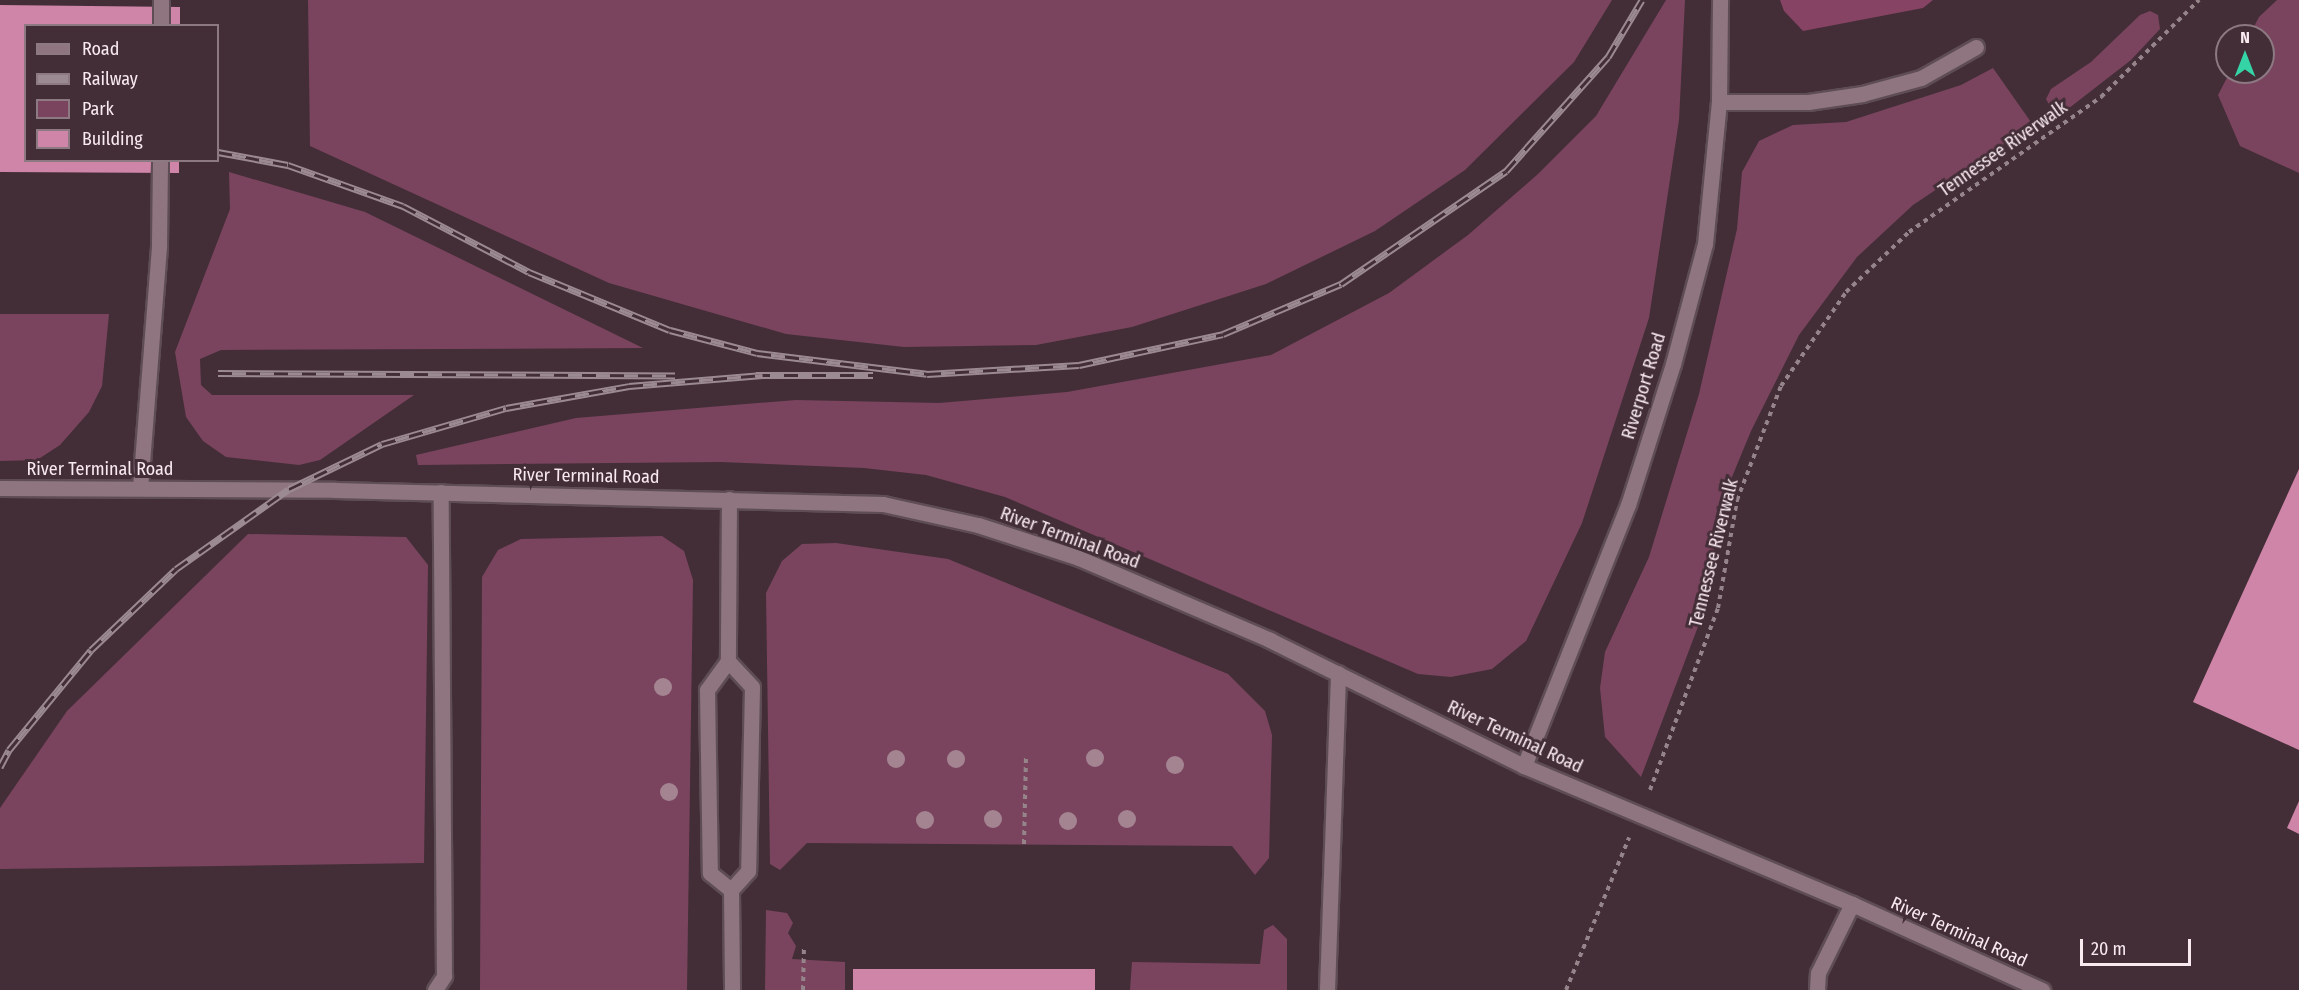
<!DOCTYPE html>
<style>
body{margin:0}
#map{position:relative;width:2299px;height:990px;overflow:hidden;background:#432e37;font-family:"Fira Sans Condensed",sans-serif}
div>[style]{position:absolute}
.green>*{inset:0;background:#7a445e}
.forest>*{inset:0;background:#864364}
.building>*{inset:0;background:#cf85a8;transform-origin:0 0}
.path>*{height:4px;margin-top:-2px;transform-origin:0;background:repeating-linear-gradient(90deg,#96848b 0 4.5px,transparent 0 9px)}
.roads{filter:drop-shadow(2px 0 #5f4d55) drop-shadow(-2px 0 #5f4d55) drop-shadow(0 2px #5f4d55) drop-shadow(0 -2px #5f4d55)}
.lane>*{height:15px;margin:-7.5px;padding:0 7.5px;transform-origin:7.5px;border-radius:7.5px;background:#8f7580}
.street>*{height:15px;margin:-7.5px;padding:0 7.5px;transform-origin:7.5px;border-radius:7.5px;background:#8f7580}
.rail>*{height:7px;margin-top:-3.5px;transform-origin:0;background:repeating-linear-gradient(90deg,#432e37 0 14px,#9c8a92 0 28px);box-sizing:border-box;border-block:2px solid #9c8a92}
.trees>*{width:18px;height:18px;margin:-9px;border-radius:50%;background:#a58492}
span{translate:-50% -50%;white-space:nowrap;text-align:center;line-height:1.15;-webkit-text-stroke:6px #432e37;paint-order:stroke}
.street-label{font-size:18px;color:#f9eaf0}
.legend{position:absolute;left:24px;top:24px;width:195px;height:138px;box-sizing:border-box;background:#432e37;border:2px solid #8c7981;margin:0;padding:8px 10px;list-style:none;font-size:18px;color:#f9eaf0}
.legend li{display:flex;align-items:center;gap:12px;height:30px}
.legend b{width:30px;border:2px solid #8c7981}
.north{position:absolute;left:2215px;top:24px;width:60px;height:60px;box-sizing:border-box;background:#432e37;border:2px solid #8c7981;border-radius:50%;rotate:0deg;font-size:16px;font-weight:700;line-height:24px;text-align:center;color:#f9eaf0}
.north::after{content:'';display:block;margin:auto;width:21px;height:27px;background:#35d4a7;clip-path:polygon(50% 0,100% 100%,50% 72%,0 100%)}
.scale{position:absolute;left:2080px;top:939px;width:111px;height:27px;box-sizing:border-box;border:3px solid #f9eaf0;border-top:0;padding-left:8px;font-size:18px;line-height:21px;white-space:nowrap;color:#f9eaf0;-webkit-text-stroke:4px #432e37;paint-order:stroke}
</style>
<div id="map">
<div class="green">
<div style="clip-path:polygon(308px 0,1612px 0,1574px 62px,1465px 170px,1375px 231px,1266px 284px,1132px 327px,1036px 345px,904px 347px,786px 334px,609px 283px,310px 146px)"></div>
<div style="clip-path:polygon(1666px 0,1685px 0,1679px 120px,1649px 318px,1582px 523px,1526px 641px,1492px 669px,1451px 677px,1418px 674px,1005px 497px,926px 475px,864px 468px,721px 462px,418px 465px,416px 455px,576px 418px,796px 400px,939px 403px,1067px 392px,1271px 355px,1389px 293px,1468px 235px,1538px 174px,1596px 116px)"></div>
<div style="clip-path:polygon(2277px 0,2299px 0,2299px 173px,2240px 146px,2218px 95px,2230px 72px,2263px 72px,2263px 36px,2249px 36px,2259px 17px)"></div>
<div style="clip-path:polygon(2150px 11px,2158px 15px,2160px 29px,2131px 60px,2064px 112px,2052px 110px,2046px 99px,2051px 89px,2091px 62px,2140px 15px)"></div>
<div style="clip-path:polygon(1993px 68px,2033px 125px,1913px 205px,1857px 257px,1799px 335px,1751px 431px,1727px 489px,1699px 624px,1641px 777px,1605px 737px,1600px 688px,1605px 652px,1649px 557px,1699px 394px,1737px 229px,1742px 172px,1759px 141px,1793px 125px,1846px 122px,1961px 85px)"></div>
<div style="clip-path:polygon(229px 172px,365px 212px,643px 348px,221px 350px,200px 359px,201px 385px,212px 395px,414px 395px,320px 460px,299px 465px,226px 457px,203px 441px,186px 417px,175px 352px,230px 209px)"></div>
<div style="clip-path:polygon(0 314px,109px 314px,102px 386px,89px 412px,60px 445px,37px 460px,0 461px)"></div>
<div style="clip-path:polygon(248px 534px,406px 537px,428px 565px,424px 863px,0 869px,0 808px,67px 711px)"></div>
<div style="clip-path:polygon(662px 536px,684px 551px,693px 580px,687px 990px,480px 990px,482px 577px,498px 550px,521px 539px)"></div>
<div style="clip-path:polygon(836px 543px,948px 559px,1228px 674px,1265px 711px,1272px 735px,1269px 858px,1255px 875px,1232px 846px,807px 843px,780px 870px,770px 864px,766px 593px,782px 561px,802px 544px)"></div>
<div style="clip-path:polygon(766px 910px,787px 913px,793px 923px,788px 933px,796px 946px,792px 959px,845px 962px,845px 990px,765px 990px)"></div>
<div style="clip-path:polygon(1273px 925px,1287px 939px,1287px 990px,1130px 990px,1132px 962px,1260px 964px,1264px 930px)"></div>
</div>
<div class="forest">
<div style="clip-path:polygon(1780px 0,1933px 0,1923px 8px,1803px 31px,1784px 11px)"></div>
</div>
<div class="building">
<div style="clip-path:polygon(0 5px,180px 7px,180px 26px,26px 26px,26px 160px,179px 160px,179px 173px,0 172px)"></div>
<div style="clip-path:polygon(2299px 469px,2299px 750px,2193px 702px)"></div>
<div style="clip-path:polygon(2299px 801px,2299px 834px,2287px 828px)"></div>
<div style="left:853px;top:969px;width:242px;height:21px"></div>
</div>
<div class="path">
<div style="left:1650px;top:790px;width:194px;rotate:-69.5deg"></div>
<div style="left:1718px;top:608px;width:110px;rotate:-80deg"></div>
<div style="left:1737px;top:500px;width:122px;rotate:-68.9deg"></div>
<div style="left:1781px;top:386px;width:114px;rotate:-55.3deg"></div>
<div style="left:1846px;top:292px;width:87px;rotate:-43.6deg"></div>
<div style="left:1909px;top:232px;width:235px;rotate:-35.1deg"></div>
<div style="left:2101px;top:97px;width:138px;rotate:-44.7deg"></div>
<div style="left:1024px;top:844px;width:86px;rotate:-88.7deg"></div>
<div style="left:803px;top:990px;width:44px;rotate:-88.7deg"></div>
<div style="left:1566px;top:990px;width:165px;rotate:-67.5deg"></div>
</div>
<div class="roads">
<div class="lane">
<div style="left:161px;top:26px;width:26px;rotate:-90deg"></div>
<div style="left:1719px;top:102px;width:89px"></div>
<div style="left:1808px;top:102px;width:55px;rotate:-8.4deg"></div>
<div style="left:1862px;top:94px;width:61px;rotate:-15.2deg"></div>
<div style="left:1921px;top:78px;width:63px;rotate:-29.4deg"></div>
<div style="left:140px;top:488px;width:244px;rotate:-85.5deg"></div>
<div style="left:159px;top:245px;width:85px;rotate:-89.3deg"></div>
<div style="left:729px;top:499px;width:162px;rotate:90.4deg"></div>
<div style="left:728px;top:661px;width:36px;rotate:126deg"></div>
<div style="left:707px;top:690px;width:183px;rotate:89.1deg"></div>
<div style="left:710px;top:873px;width:27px;rotate:39deg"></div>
<div style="left:728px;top:661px;width:35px;rotate:47deg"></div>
<div style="left:752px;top:687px;width:184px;rotate:91.2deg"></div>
<div style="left:748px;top:871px;width:25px;rotate:132deg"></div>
<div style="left:731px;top:890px;width:100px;rotate:89.4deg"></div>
<div style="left:435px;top:990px;width:17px;rotate:-57deg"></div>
<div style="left:444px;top:976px;width:484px;rotate:-90.4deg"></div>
<div style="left:1327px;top:990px;width:317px;rotate:-88deg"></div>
<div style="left:1817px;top:990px;width:17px;rotate:-87deg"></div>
<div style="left:1818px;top:973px;width:77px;rotate:-63.8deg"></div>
</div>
<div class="street">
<div style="left:0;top:488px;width:335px;rotate:0.3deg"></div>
<div style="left:335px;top:490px;width:548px;rotate:1.46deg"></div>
<div style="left:883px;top:504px;width:97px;rotate:12.5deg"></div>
<div style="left:978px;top:525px;width:106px;rotate:18.1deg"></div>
<div style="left:1079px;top:558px;width:208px;rotate:23.2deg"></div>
<div style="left:1270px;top:640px;width:284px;rotate:26.4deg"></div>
<div style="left:1524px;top:766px;width:356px;rotate:22.8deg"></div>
<div style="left:1852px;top:904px;width:209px;rotate:24.4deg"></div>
<div style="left:1524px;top:766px;width:281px;rotate:-68.3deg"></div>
<div style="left:1628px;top:505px;width:148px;rotate:-72.3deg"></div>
<div style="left:1673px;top:364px;width:124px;rotate:-75.1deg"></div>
<div style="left:1705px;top:244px;width:143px;rotate:-84.4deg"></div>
<div style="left:1719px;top:102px;width:102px;rotate:-89.4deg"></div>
</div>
</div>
<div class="rail">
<div style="left:218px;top:152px;width:71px;rotate:10.5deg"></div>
<div style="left:288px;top:165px;width:122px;rotate:19.6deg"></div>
<div style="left:403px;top:206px;width:142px;rotate:27.6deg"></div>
<div style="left:529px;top:272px;width:152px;rotate:22.4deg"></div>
<div style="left:670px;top:330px;width:90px;rotate:14.8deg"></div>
<div style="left:757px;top:353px;width:171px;rotate:7deg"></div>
<div style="left:927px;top:374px;width:152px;rotate:-3.4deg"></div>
<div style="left:1079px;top:365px;width:147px;rotate:-12.1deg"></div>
<div style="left:1223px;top:334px;width:128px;rotate:-23deg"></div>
<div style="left:1341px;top:284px;width:200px;rotate:-34.4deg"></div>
<div style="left:1506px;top:171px;width:153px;rotate:-48.2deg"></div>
<div style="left:1608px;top:57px;width:66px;rotate:-59.2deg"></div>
<div style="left:218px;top:373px;width:457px;rotate:0.3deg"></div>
<div style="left:756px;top:375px;width:117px"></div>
<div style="left:0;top:767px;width:19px;rotate:-62deg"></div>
<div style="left:9px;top:750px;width:129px;rotate:-50.6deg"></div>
<div style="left:91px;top:650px;width:117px;rotate:-43.6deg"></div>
<div style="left:176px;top:569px;width:138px;rotate:-35.3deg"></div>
<div style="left:289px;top:489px;width:103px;rotate:-25.8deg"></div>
<div style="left:382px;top:444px;width:129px;rotate:-16.2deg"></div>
<div style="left:506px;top:408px;width:125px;rotate:-10.1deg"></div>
<div style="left:629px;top:386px;width:134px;rotate:-4.7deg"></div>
</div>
<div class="trees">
<div style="left:663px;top:687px"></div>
<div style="left:1095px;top:758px"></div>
<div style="left:896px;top:759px"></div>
<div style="left:956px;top:759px"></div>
<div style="left:1175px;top:765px"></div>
<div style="left:669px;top:792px"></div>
<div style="left:993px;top:819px"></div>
<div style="left:1127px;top:819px"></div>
<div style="left:925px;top:820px"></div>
<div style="left:1068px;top:821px"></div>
</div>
<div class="street-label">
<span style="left:2003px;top:149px;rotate:-35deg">Tennessee Riverwalk</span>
<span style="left:1644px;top:386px;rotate:-73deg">Riverport Road</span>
<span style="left:100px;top:469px">River Terminal Road</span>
<span style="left:586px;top:476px;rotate:1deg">River Terminal Road</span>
<span style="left:1070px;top:538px;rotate:20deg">River Terminal Road</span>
<span style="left:1714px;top:553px;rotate:-76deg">Tennessee Riverwalk</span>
<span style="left:1515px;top:737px;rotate:25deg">River Terminal Road</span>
<span style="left:1959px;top:932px;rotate:24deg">River Terminal Road</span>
</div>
<ul class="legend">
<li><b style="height:8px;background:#8f7580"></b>Road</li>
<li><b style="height:8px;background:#9c8a92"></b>Railway</li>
<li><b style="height:16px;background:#7a445e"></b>Park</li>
<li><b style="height:16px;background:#cf85a8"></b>Building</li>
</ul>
<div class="north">N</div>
<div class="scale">20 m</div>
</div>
